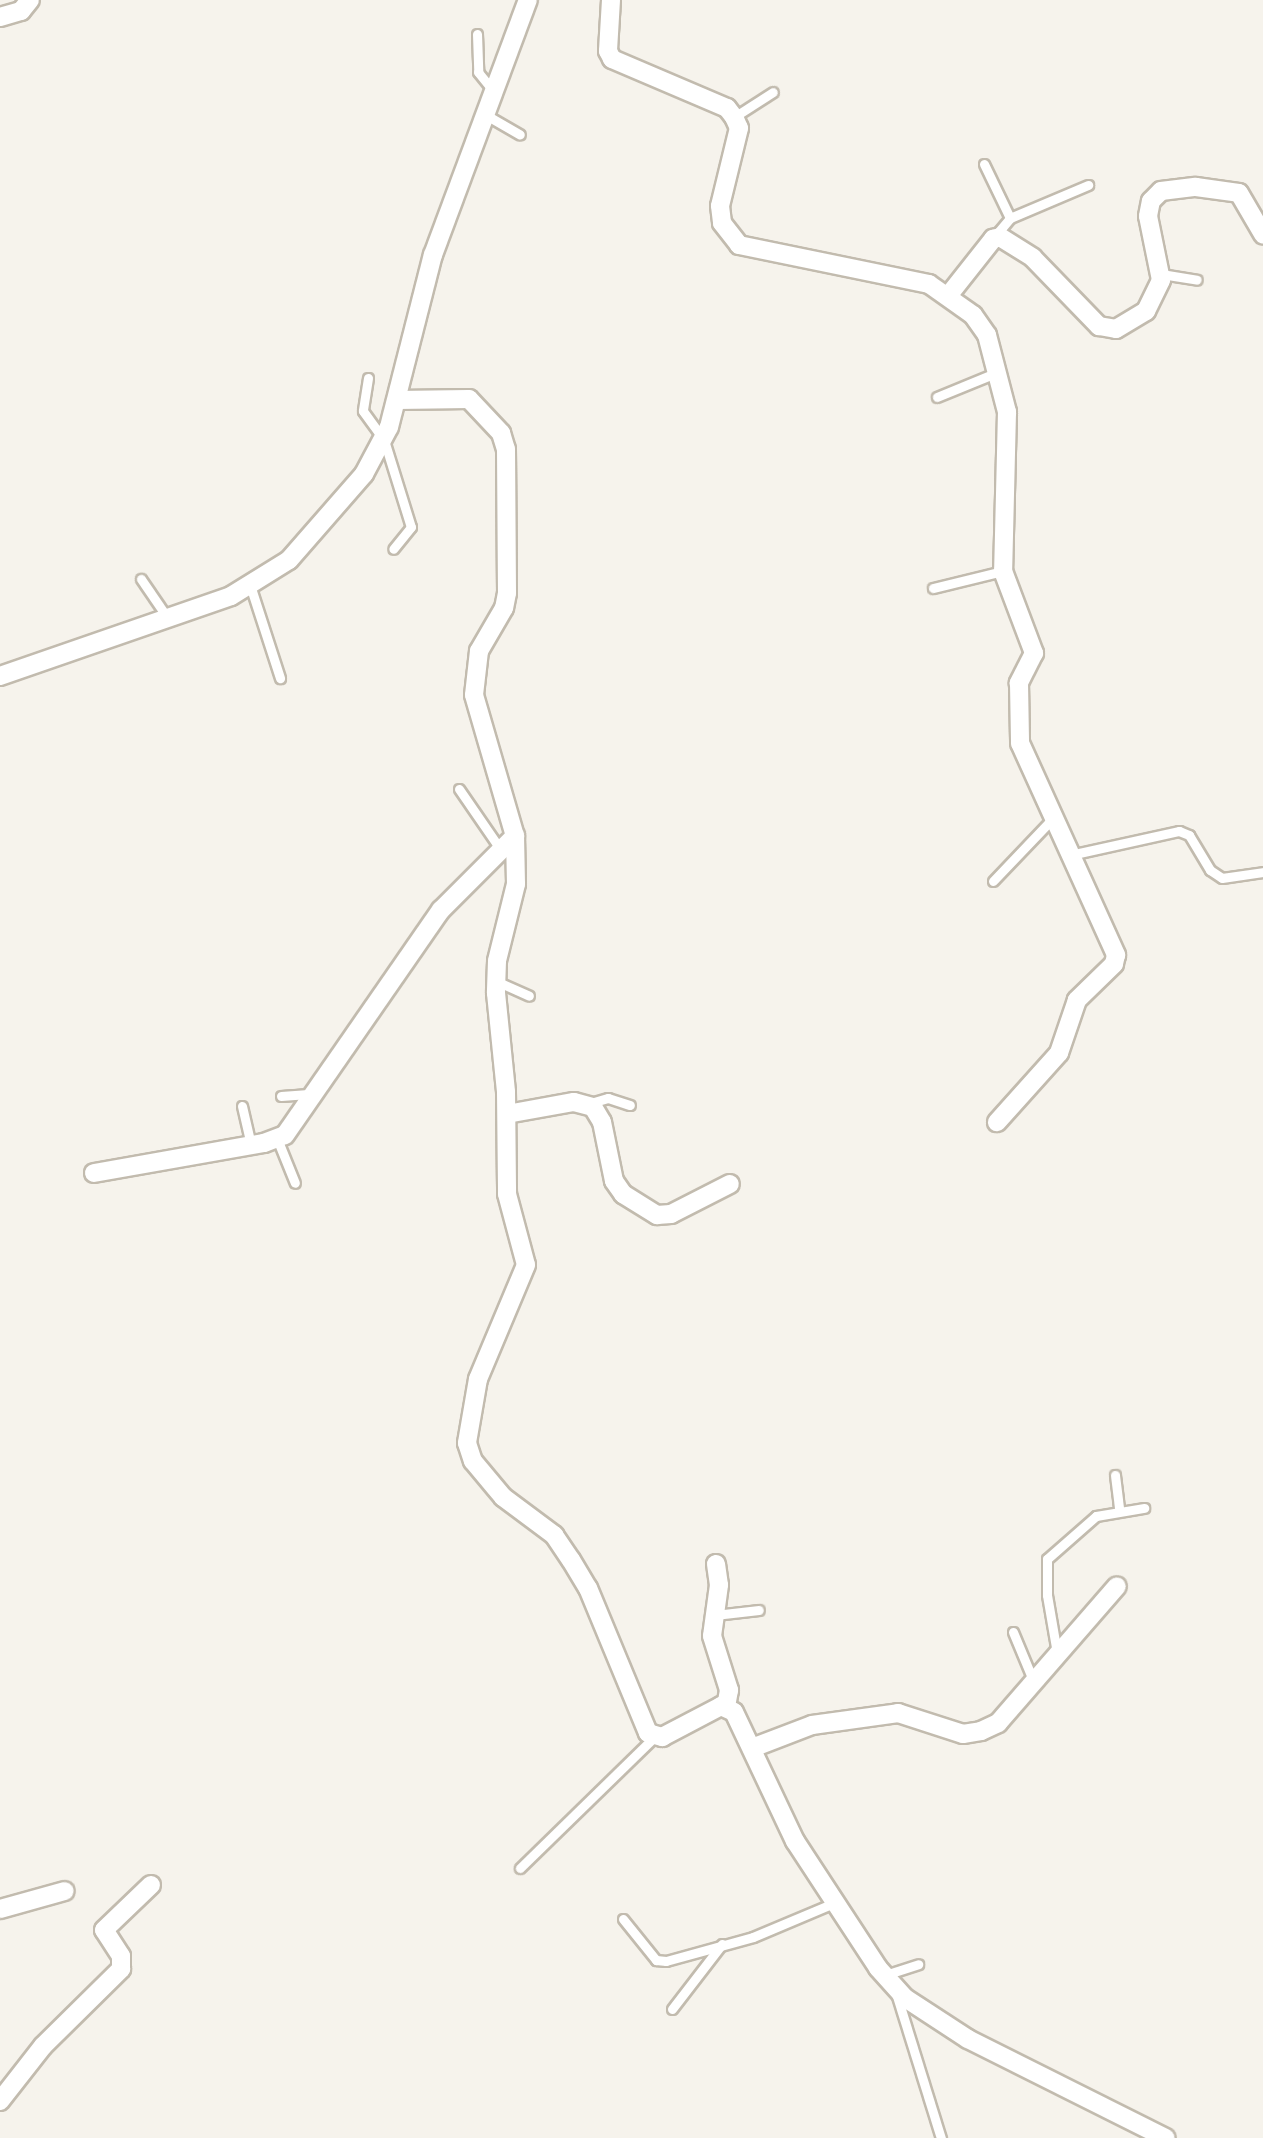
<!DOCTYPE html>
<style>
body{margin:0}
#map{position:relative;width:1263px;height:2138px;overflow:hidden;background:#f6f3ec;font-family:"Fira Sans",sans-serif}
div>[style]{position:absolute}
.roads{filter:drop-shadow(2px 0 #c2bbae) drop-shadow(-2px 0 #c2bbae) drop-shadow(0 2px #c2bbae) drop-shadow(0 -2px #c2bbae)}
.lane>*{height:9px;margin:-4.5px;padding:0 4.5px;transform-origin:4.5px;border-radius:4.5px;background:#fff}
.street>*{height:18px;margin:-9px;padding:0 9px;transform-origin:9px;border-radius:9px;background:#fff}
span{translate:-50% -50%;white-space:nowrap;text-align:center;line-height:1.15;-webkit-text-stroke:6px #fff;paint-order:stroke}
</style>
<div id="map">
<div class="roads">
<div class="lane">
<div style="left:477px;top:34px;width:38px;rotate:88deg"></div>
<div style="left:478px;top:72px;width:27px;rotate:51deg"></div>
<div style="left:486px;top:115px;width:39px;rotate:30deg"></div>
<div style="left:734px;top:117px;width:46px;rotate:-32.7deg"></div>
<div style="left:984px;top:164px;width:60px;rotate:64.3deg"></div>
<div style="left:995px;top:236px;width:23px;rotate:-50deg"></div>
<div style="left:1010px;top:218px;width:85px;rotate:-22.9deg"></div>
<div style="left:1161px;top:274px;width:36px;rotate:9deg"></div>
<div style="left:368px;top:378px;width:33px;rotate:99deg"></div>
<div style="left:363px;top:411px;width:36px;rotate:54deg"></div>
<div style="left:384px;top:440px;width:91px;rotate:72.8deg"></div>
<div style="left:411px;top:527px;width:28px;rotate:129deg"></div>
<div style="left:937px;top:397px;width:66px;rotate:-22.3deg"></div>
<div style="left:141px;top:579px;width:46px;rotate:55.6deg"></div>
<div style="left:250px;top:585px;width:98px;rotate:72.1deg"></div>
<div style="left:933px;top:588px;width:72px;rotate:-13.7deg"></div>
<div style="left:459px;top:789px;width:74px;rotate:55.5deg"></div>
<div style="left:1070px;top:855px;width:112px;rotate:-12.4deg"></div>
<div style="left:1179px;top:831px;width:11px;rotate:22deg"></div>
<div style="left:1189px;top:835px;width:41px;rotate:59deg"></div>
<div style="left:1210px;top:870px;width:14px;rotate:34deg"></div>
<div style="left:1222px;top:878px;width:41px;rotate:-8.3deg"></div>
<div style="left:993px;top:881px;width:88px;rotate:-46.4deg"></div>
<div style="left:496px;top:981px;width:36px;rotate:24deg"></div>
<div style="left:281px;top:1096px;width:31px;rotate:-4deg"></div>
<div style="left:587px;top:1104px;width:22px;rotate:-16deg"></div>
<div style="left:608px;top:1098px;width:23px;rotate:18deg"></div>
<div style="left:242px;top:1106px;width:40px;rotate:77deg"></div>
<div style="left:278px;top:1141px;width:45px;rotate:68deg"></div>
<div style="left:1115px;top:1475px;width:35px;rotate:83deg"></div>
<div style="left:715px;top:1615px;width:44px;rotate:-6.5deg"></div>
<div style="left:1013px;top:1632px;width:52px;rotate:67.4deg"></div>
<div style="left:1057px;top:1653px;width:59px;rotate:-99.8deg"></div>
<div style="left:1047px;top:1595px;width:36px;rotate:-90deg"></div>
<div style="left:1047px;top:1559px;width:65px;rotate:-41.3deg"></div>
<div style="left:1096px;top:1516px;width:49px;rotate:-9.5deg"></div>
<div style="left:520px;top:1868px;width:186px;rotate:-44.3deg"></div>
<div style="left:623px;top:1919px;width:53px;rotate:51.2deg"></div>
<div style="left:656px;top:1960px;width:10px;rotate:6deg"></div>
<div style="left:666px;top:1961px;width:90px;rotate:-15.4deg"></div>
<div style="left:753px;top:1937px;width:88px;rotate:-22.8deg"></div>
<div style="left:885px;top:1975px;width:35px;rotate:-18deg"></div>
<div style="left:896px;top:1993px;width:152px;rotate:72.8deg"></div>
<div style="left:672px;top:2009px;width:82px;rotate:-52.4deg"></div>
</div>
<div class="street">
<div style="left:611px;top:0;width:51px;rotate:93.4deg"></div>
<div style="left:608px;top:51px;width:9px;rotate:63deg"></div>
<div style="left:612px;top:59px;width:125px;rotate:23.1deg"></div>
<div style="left:727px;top:108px;width:11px;rotate:52deg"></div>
<div style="left:734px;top:117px;width:12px;rotate:66deg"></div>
<div style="left:739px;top:128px;width:80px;rotate:103.7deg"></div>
<div style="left:720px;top:206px;width:17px;rotate:83deg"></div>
<div style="left:722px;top:223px;width:28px;rotate:52deg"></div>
<div style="left:739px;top:245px;width:194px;rotate:11.6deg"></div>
<div style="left:929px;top:284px;width:54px;rotate:35.2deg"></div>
<div style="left:973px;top:315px;width:24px;rotate:55deg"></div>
<div style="left:987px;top:335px;width:80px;rotate:75.4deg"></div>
<div style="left:1007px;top:412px;width:159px;rotate:91.4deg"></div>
<div style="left:1003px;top:571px;width:88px;rotate:69.3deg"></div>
<div style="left:1034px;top:653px;width:34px;rotate:117deg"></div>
<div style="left:1019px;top:683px;width:60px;rotate:89deg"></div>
<div style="left:1020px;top:743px;width:233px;rotate:65.6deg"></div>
<div style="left:1116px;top:955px;width:9px;rotate:103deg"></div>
<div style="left:1114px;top:964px;width:52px;rotate:135.8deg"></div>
<div style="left:1077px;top:1000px;width:56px;rotate:108.8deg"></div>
<div style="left:1059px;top:1053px;width:93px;rotate:131.9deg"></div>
<div style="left:0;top:17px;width:22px;rotate:-16deg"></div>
<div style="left:21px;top:11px;width:14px;rotate:-51deg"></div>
<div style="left:948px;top:296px;width:73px;rotate:-51.7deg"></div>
<div style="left:993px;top:239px;width:7px;rotate:-16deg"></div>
<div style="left:1000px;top:237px;width:39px;rotate:32deg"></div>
<div style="left:1033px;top:258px;width:95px;rotate:45.9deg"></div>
<div style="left:1099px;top:326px;width:17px;rotate:10deg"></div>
<div style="left:1116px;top:329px;width:35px;rotate:-31deg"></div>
<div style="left:1146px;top:311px;width:34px;rotate:-64deg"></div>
<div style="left:1161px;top:280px;width:65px;rotate:-101.5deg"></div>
<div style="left:1148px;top:216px;width:15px;rotate:-79deg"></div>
<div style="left:1151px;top:201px;width:14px;rotate:-45deg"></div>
<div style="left:1161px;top:191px;width:35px;rotate:-7deg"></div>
<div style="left:1196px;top:187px;width:43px;rotate:7.9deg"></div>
<div style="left:1239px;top:193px;width:48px;rotate:59.7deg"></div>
<div style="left:397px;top:400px;width:72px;rotate:-0.8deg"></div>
<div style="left:469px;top:399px;width:47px;rotate:46.7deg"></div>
<div style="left:501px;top:433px;width:17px;rotate:73deg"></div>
<div style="left:506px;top:449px;width:144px;rotate:89.6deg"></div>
<div style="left:507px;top:593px;width:15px;rotate:101deg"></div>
<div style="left:504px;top:608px;width:50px;rotate:120.2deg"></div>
<div style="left:479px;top:651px;width:44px;rotate:96.5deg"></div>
<div style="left:474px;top:695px;width:147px;rotate:73.8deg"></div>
<div style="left:515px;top:836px;width:48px;rotate:88.8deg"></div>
<div style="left:516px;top:884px;width:79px;rotate:103.9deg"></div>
<div style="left:497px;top:961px;width:32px;rotate:92deg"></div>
<div style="left:496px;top:993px;width:100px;rotate:84.2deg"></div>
<div style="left:506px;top:1092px;width:102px;rotate:89.4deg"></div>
<div style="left:507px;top:1194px;width:73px;rotate:75deg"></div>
<div style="left:526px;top:1265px;width:124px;rotate:112.8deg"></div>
<div style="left:478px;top:1379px;width:65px;rotate:99.8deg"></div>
<div style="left:467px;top:1443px;width:19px;rotate:72deg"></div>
<div style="left:473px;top:1461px;width:47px;rotate:50.2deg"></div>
<div style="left:503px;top:1497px;width:64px;rotate:36.7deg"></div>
<div style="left:554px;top:1535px;width:30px;rotate:56deg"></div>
<div style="left:571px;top:1560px;width:33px;rotate:59deg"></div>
<div style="left:588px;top:1588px;width:157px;rotate:67.5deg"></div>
<div style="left:648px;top:1733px;width:15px;rotate:16deg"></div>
<div style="left:662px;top:1737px;width:67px;rotate:-27.7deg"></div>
<div style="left:721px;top:1706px;width:14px;rotate:25deg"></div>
<div style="left:734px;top:1712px;width:143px;rotate:64.7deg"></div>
<div style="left:795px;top:1841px;width:152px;rotate:56.8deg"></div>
<div style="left:878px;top:1968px;width:40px;rotate:48deg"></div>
<div style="left:905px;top:1998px;width:75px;rotate:33.1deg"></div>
<div style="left:968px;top:2039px;width:221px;rotate:26.6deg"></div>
<div style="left:0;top:676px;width:244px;rotate:-19.1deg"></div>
<div style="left:231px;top:596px;width:68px;rotate:-31.8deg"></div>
<div style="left:289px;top:560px;width:114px;rotate:-48.9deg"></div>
<div style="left:364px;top:474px;width:53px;rotate:-62deg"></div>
<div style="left:389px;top:427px;width:178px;rotate:-75.7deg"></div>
<div style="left:433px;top:255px;width:272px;rotate:-69.6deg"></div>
<div style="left:507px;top:1114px;width:68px;rotate:-10.2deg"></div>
<div style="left:574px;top:1102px;width:20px;rotate:15deg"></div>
<div style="left:593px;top:1107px;width:17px;rotate:59deg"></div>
<div style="left:602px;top:1122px;width:60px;rotate:78.5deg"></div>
<div style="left:614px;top:1181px;width:16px;rotate:55deg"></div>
<div style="left:623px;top:1194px;width:40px;rotate:32deg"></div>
<div style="left:657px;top:1215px;width:14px;rotate:-4deg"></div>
<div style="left:671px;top:1214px;width:66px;rotate:-27deg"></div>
<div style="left:94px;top:1173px;width:173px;rotate:-10deg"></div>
<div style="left:264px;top:1143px;width:22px;rotate:-21deg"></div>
<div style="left:285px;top:1135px;width:274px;rotate:-55.3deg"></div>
<div style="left:441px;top:910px;width:105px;rotate:-45deg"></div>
<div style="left:716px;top:1564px;width:21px;rotate:82deg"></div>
<div style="left:719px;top:1585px;width:51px;rotate:97.8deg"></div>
<div style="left:712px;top:1636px;width:57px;rotate:72.5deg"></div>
<div style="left:729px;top:1690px;width:17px;rotate:100deg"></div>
<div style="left:752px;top:1748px;width:64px;rotate:-21deg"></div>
<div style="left:812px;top:1725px;width:87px;rotate:-7.9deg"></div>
<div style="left:898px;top:1713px;width:68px;rotate:17.9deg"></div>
<div style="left:963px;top:1734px;width:18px;rotate:-9deg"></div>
<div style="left:981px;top:1731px;width:19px;rotate:-25deg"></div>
<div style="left:998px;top:1723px;width:181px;rotate:-49deg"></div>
<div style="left:0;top:1909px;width:67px;rotate:-15.5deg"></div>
<div style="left:0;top:2101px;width:70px;rotate:-52deg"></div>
<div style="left:43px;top:2046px;width:110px;rotate:-44.6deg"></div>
<div style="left:121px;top:1969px;width:13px;rotate:-90deg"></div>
<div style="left:121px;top:1956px;width:31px;rotate:-123deg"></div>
<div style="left:104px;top:1930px;width:65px;rotate:-43.8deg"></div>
</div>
</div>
</div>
